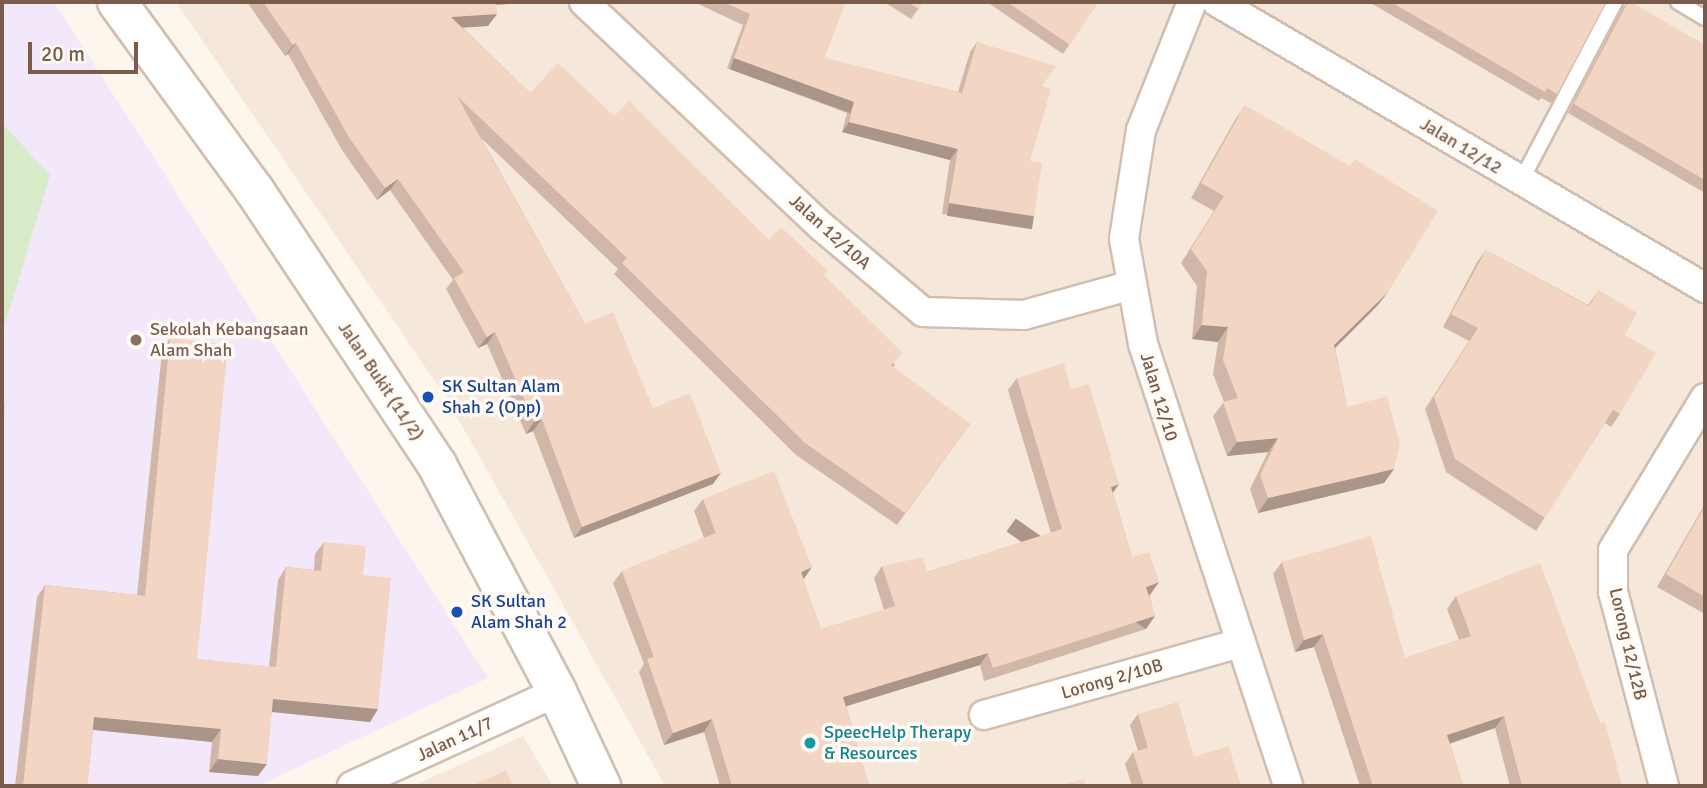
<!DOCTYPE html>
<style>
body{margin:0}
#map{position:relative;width:1707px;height:788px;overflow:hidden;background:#fdf6ec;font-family:Signika,sans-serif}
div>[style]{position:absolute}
.residential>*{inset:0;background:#f5e8da}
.education>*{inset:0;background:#f3e8fa}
.green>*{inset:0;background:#d8ecc9}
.roads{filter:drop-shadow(2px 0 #d1beb0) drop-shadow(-2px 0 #d1beb0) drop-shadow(0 2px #d1beb0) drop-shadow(0 -2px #d1beb0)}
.lane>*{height:14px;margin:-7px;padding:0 7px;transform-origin:7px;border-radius:7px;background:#fff}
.street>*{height:28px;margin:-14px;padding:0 14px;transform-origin:14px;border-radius:14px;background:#fff}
.secondary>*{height:38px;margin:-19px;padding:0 19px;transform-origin:19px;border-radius:19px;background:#fff}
.wall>*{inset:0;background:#d1b7a8}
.shaded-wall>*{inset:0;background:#aa9588;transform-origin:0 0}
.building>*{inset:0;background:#f3d5c3}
.dots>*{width:19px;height:19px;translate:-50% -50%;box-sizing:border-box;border:4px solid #fffaf3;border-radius:50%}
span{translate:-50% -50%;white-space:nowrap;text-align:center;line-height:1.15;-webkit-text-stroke:7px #fffaf3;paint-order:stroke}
.street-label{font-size:18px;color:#7a5c4d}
.education-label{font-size:18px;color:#785e54}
.left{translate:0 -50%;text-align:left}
.transit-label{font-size:18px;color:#164399}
.culture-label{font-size:18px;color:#0d838f}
.frame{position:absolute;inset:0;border:4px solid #7a5c4d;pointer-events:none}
.scale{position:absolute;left:28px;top:42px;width:110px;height:32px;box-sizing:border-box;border:4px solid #7a5c4d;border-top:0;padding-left:9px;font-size:21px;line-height:24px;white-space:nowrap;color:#7a5c4d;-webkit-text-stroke:5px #fffaf3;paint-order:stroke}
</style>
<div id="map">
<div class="residential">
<div style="clip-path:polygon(176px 2px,1698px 2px,1705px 6px,1705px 786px,665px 786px,447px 399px)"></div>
<div style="clip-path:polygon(523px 736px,553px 786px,413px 786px)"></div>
</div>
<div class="education">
<div style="clip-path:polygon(2px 2px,54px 2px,488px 678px,258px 786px,2px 786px)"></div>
</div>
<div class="green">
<div style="clip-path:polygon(2px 123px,50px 175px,2px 335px)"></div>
</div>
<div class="roads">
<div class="lane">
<div style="left:1678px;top:2px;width:31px;rotate:31deg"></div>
<div style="left:1521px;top:181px;width:202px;rotate:-62.3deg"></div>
</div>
<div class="street">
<div style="left:584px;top:2px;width:326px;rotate:43.4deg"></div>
<div style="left:821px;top:226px;width:133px;rotate:40.1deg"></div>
<div style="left:923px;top:312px;width:101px;rotate:1.7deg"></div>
<div style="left:1024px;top:315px;width:112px;rotate:-15.5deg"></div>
<div style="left:1192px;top:2px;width:138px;rotate:111.7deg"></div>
<div style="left:1141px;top:130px;width:110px;rotate:98.9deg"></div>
<div style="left:1124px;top:239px;width:107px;rotate:79.7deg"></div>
<div style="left:1143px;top:344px;width:465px;rotate:71.8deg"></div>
<div style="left:1217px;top:2px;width:566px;rotate:30.37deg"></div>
<div style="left:984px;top:715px;width:267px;rotate:-15.7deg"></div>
<div style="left:352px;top:786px;width:226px;rotate:-24.6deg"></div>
<div style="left:1664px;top:786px;width:201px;rotate:-104.7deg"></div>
<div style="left:1613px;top:592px;width:42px;rotate:-90deg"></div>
<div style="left:1613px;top:550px;width:178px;rotate:-58.8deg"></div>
</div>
<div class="secondary">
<div style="left:117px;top:2px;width:234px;rotate:53.9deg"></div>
<div style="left:255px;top:191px;width:329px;rotate:56.4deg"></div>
<div style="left:437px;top:465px;width:257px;rotate:62.1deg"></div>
<div style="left:557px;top:692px;width:104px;rotate:64.9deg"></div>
</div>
</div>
<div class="wall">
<div style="clip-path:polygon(247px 2px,510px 2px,509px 4px,496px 5px,488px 26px,462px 27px,530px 93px,614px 116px,769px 240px,824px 276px,895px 365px,893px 367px,970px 424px,897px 525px,796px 455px,614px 274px,618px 269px,481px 138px,585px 324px,653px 408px,713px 484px,574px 538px,533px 431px,526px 434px,487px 344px,478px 348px,446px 289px,453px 280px,390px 190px,377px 200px,342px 150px,288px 54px,285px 56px)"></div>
<div style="clip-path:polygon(694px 2px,845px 2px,824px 58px,958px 92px,970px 52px,977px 42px,1042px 86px,1030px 161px,1034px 216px,1026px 227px,942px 214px,950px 160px,842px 132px,847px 113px,727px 68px,743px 25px)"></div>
<div style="clip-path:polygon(884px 2px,923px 2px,911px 19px)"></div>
<div style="clip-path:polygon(987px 2px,1098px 2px,1063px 54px)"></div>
<div style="clip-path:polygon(1369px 2px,1606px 2px,1557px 94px,1551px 103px,1541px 98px,1539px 101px)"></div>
<div style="clip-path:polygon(1627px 2px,1705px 45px,1705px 193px,1568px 113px,1622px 9px)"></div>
<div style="clip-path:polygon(1245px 105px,1388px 292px,1377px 306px,1335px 348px,1347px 407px,1394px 469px,1384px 483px,1258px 513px,1250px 489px,1268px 452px,1227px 456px,1213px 416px,1224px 402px,1213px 374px,1218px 342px,1192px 339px,1197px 286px,1181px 263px,1214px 211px,1191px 198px,1235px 120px)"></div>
<div style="clip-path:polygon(1486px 250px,1588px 305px,1599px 290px,1625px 335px,1620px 414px,1611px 427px,1605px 423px,1536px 531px,1446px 472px,1425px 409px,1469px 341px,1443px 327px,1477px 262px)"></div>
<div style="clip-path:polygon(170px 338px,197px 659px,269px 667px,278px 580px,286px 567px,314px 570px,315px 554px,324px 542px,363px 575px,378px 709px,370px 722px,272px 712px,258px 776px,209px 772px,212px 742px,93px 730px,87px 786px,15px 786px,37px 597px,45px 585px,137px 595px,162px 351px)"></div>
<div style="clip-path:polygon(1017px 378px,1071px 389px,1113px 493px,1132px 557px,1150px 595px,1149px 595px,1155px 616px,1146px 629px,984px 681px,980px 665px,846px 706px,869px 786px,720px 786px,704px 732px,664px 745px,639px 672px,644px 664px,613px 583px,622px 571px,704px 538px,694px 511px,703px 499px,803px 580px,821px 629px,884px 610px,874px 578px,882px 566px,927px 572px,1051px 533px,1008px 390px)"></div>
<div style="clip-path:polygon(1705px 504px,1705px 614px,1657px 587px)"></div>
<div style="clip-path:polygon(1282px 562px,1405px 658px,1459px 640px,1447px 609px,1456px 596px,1622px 786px,1510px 786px,1495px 728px,1450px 744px,1463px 786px,1360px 786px,1314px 647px,1295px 652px,1273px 574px)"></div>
<div style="clip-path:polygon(1138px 714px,1194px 757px,1241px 786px,1132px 786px,1125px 764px,1133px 752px,1138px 751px,1130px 725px)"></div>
</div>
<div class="shaded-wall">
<div style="clip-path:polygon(490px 2px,510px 2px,509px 4px,487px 5px)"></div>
<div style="clip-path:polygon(497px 14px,488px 26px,443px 29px,451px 17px)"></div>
<div style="clip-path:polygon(296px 43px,288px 54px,285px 56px,293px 45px)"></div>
<div style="left:734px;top:58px;width:128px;height:12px;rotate:20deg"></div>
<div style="clip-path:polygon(849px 122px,958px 149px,950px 160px,842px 132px)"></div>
<div style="clip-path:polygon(398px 179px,390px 190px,377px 200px,385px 188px)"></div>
<div style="left:949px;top:203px;width:86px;height:13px;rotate:9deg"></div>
<div style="clip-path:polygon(1388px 292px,1377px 306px,1324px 359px,1334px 345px)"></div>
<div style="clip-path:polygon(1202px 325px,1228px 327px,1218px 342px,1192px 339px)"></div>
<div style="clip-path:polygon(495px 332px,487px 344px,478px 348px,487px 337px)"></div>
<div style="clip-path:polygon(542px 419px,533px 431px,526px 434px,534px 422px)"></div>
<div style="clip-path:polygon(1278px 438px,1268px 452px,1227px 456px,1237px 442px)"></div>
<div style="clip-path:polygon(1394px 469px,1384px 483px,1258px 513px,1268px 498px)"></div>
<div style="clip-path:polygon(721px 473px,713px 484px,574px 538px,582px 527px)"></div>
<div style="clip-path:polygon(1119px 484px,1110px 497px,1111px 487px)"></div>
<div style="clip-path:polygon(812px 567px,803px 580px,801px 572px)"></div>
<div style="clip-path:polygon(1159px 582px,1150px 595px,1137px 599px,1146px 587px)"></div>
<div style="left:1155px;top:616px;width:16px;height:170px;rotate:125deg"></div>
<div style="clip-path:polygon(1323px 634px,1314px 647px,1295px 652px,1304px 640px)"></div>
<div style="clip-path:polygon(988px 653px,980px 665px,834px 710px,843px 697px)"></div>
<div style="clip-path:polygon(273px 699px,378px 709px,370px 722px,264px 711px)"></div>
<div style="clip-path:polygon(1504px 716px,1495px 728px,1438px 747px,1447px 735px)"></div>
<div style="clip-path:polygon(94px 717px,221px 729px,212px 742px,86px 729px)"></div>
<div style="clip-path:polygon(712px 719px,704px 732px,664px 745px,673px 733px)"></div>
<div style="clip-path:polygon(218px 759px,267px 764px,258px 776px,209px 772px)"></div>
</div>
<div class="building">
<div style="clip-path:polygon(263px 2px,405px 2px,407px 6px,407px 2px,496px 2px,497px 14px,451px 17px,530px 93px,558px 63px,614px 116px,629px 101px,769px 240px,781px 227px,828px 271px,824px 275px,903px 353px,891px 365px,970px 424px,905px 513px,805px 443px,622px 263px,627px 258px,457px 96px,585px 324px,613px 312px,653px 408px,690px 393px,721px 473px,582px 527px,542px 419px,534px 422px,495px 332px,487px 337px,454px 278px,464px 272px,398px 179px,385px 188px,350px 139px,296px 43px,293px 45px)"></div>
<div style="clip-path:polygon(723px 2px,845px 2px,824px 58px,962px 93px,977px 42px,1056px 66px,1042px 86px,1051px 89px,1030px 161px,1042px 163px,1034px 216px,949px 203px,958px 149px,849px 122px,854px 102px,734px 58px,750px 14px)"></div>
<div style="clip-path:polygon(907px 2px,923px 2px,919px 9px)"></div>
<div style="clip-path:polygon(1007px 2px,1098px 2px,1070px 45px)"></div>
<div style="clip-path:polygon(1391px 2px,1606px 2px,1557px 94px,1547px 88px,1545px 92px)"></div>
<div style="clip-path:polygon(1628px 2px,1631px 2px,1705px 45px,1705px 180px,1574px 104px)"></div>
<div style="clip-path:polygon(1245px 105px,1350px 166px,1355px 159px,1438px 211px,1388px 292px,1334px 345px,1347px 407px,1387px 396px,1400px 444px,1394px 469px,1268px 498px,1260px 475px,1278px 438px,1237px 442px,1223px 402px,1238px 398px,1223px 360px,1228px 327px,1202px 325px,1207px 271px,1191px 249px,1224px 196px,1201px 183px)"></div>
<div style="clip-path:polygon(1486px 250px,1589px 306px,1599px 290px,1637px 313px,1625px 335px,1656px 353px,1620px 414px,1613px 410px,1545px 518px,1455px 459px,1434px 397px,1478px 328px,1451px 314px)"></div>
<div style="clip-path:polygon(170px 338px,228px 345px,197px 659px,276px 667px,286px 567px,321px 571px,324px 542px,366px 546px,363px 575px,391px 578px,378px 709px,273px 699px,267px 764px,218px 759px,221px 729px,94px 717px,87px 786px,23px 786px,45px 585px,145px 596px)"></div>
<div style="clip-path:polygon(1064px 363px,1071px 389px,1089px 384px,1119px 484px,1111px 487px,1132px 557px,1149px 552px,1159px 582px,1146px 587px,1155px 616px,993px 668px,988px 653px,843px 697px,869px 786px,732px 786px,712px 719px,673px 733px,647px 659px,654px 657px,622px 571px,716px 533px,703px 499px,774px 471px,812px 567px,801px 572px,821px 629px,895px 606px,882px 566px,923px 557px,927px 572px,1062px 529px,1017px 378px)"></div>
<div style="clip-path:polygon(2px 404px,5px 404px,2px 442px)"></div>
<div style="clip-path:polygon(1705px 506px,1705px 597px,1666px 574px)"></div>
<div style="clip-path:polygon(1371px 536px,1405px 658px,1471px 636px,1456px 596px,1540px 563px,1600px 723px,1605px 722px,1622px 786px,1522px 786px,1504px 716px,1447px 735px,1463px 786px,1373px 786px,1323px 634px,1304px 640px,1282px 562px)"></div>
<div style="clip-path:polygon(1178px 702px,1194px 757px,1229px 746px,1241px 786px,1144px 786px,1133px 752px,1148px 748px,1138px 714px)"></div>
<div style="clip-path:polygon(506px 770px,513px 786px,472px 786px)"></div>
<div style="clip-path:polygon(1084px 779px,1086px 786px,1058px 786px)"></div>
</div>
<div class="dots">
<div style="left:136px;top:340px;background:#8d6e63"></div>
<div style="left:428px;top:397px;background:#1a4fb4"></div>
<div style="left:457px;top:612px;background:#1a4fb4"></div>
<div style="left:810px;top:743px;background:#0f9aa8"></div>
</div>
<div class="street-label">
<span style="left:1461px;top:146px;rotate:31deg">Jalan 12/12</span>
<span style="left:830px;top:232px;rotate:42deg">Jalan 12/10A</span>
<span style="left:381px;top:381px;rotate:56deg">Jalan Bukit (11/2)</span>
<span style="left:1159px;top:397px;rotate:73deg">Jalan 12/10</span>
<span style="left:1628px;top:644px;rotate:77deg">Lorong 12/12B</span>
<span style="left:1112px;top:679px;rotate:-16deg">Lorong 2/10B</span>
<span style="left:455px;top:739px;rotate:-25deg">Jalan 11/7</span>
</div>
<div class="education-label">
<span class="left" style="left:150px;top:340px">Sekolah Kebangsaan<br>Alam Shah</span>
</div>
<div class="transit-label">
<span class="left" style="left:442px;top:397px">SK Sultan Alam<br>Shah 2 (Opp)</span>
<span class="left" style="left:471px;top:612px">SK Sultan<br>Alam Shah 2</span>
</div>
<div class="culture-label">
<span class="left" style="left:824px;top:743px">SpeecHelp Therapy<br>&amp; Resources</span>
</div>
<div class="frame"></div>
<div class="scale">20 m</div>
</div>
